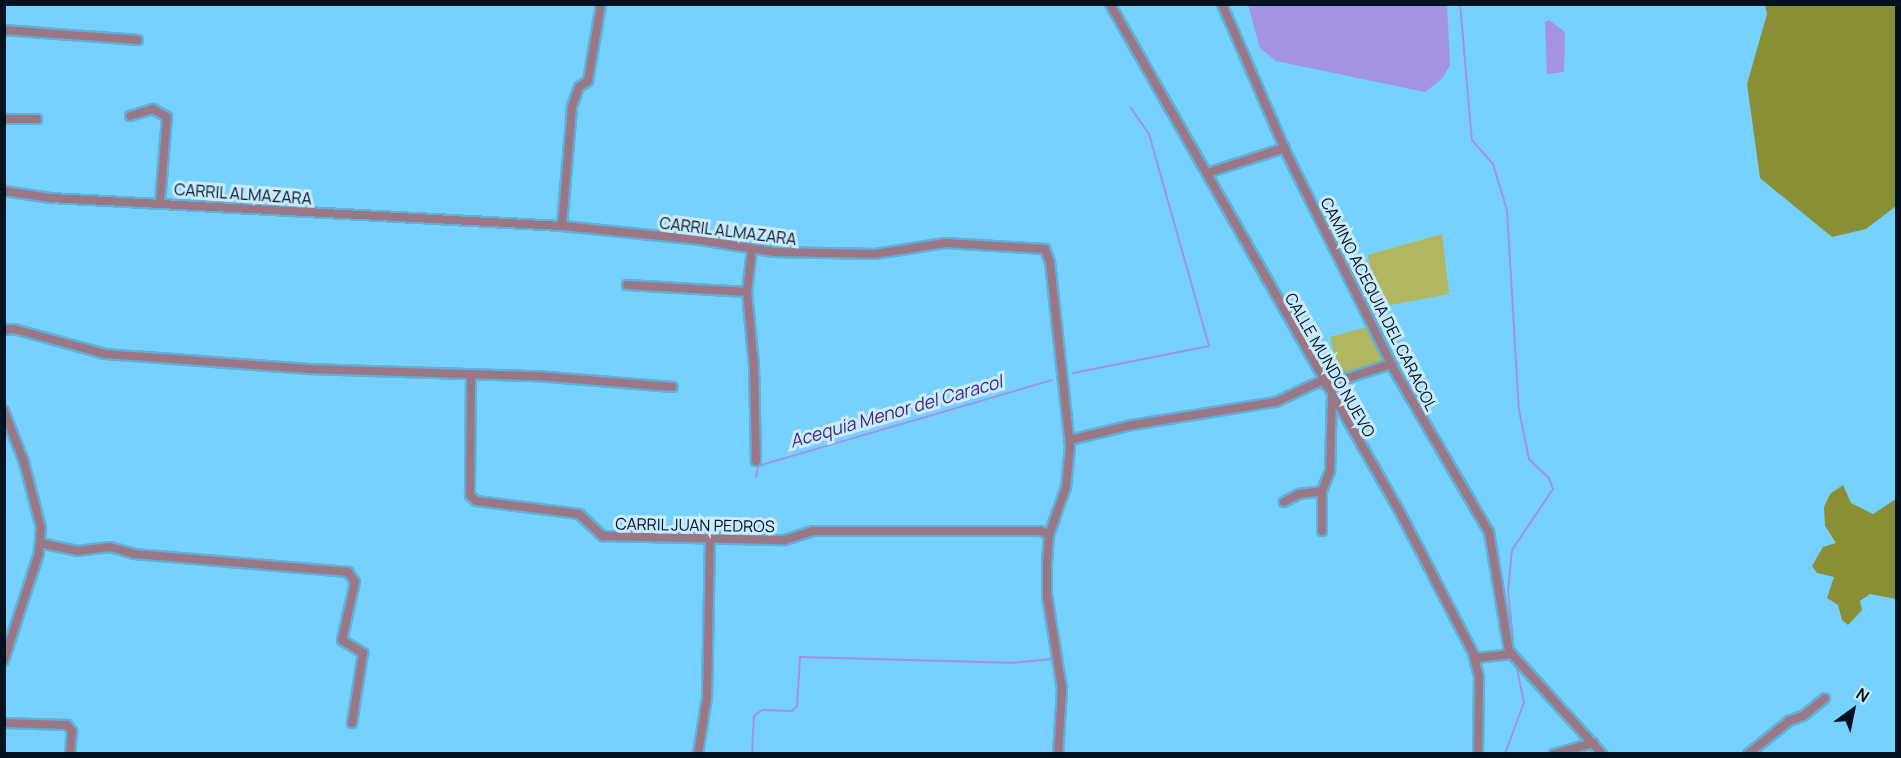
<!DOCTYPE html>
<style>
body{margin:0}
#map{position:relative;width:1901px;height:758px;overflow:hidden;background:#77d1ff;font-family:Manrope,sans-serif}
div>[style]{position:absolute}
.green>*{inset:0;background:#b0b760}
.forest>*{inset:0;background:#8a8f36}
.water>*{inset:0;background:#a393e1}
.stream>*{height:2px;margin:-1px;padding:0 1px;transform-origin:1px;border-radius:1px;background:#a393e1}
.roads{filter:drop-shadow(2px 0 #62afd7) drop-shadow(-2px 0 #62afd7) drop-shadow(0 2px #62afd7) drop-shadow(0 -2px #62afd7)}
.minor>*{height:8px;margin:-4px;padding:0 4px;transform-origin:4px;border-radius:4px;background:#9b7786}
span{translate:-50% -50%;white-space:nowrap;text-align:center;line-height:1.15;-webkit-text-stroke:6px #c9ebfd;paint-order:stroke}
.street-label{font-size:16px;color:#00121f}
.water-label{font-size:18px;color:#42267f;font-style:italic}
.frame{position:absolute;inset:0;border:6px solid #00121f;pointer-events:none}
.north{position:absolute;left:1823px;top:680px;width:60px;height:60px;-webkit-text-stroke:4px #c9ebfd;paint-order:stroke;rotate:33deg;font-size:16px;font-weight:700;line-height:24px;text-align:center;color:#00121f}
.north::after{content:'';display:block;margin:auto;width:21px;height:27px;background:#00121f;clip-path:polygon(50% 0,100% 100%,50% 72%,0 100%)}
</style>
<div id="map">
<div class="green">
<div style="clip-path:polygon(1442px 234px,1449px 294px,1375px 308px,1368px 255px)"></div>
<div style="clip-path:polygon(1367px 327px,1387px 363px,1340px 377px,1330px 337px)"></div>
</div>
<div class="forest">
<div style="clip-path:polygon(1765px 5px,1896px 5px,1896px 206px,1866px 229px,1832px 237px,1760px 178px,1747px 84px,1767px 14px)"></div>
<div style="clip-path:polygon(1843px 485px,1851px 503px,1873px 514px,1896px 499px,1896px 599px,1870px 594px,1860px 601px,1862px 610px,1848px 625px,1842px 620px,1838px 605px,1827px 598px,1834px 577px,1817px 573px,1812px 566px,1823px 547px,1836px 543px,1825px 526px,1824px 507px,1830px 494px)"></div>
</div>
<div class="water">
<div style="clip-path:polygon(1248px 5px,1447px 5px,1450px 65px,1442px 79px,1425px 92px,1276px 61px,1260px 48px)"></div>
<div style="clip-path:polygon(1549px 20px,1565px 32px,1564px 72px,1547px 74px,1545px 22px)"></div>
</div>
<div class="stream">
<div style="left:1460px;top:4px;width:137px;rotate:85deg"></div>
<div style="left:1472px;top:140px;width:32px;rotate:49deg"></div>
<div style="left:1493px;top:164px;width:48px;rotate:73.1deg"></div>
<div style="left:1507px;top:210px;width:200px;rotate:86.6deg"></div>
<div style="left:1519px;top:410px;width:50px;rotate:78.5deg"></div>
<div style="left:1529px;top:459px;width:28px;rotate:44deg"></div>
<div style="left:1549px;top:478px;width:12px;rotate:70deg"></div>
<div style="left:1553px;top:489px;width:73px;rotate:123.9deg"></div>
<div style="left:1512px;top:550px;width:40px;rotate:95.7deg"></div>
<div style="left:1508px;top:590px;width:49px;rotate:84.2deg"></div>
<div style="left:1073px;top:373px;width:139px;rotate:-11.2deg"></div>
<div style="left:1209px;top:346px;width:220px;rotate:-105.8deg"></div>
<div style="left:1149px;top:134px;width:32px;rotate:-125deg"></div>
<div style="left:756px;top:477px;width:11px;rotate:-80deg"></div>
<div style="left:758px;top:466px;width:306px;rotate:-16.3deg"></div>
<div style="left:752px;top:754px;width:38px;rotate:-87deg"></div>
<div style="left:754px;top:716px;width:10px;rotate:-37deg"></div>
<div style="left:762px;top:710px;width:30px;rotate:2deg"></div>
<div style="left:792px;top:711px;width:7px;rotate:-45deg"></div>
<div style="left:797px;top:706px;width:49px;rotate:-86.5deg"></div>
<div style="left:800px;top:657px;width:210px;rotate:1.6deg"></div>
<div style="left:1010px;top:663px;width:43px;rotate:-5.3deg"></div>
<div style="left:1505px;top:754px;width:55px;rotate:-69.9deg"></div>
<div style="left:1524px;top:702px;width:40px;rotate:-102deg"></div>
</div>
<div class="roads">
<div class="minor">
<div style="left:1110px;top:4px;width:587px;rotate:60.29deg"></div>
<div style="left:1401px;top:514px;width:157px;rotate:62.6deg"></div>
<div style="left:1473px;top:653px;width:25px;rotate:76deg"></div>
<div style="left:1479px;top:677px;width:77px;rotate:90.7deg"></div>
<div style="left:1222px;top:4px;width:161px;rotate:66.6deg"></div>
<div style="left:1286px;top:152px;width:241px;rotate:63.6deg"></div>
<div style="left:1393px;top:368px;width:190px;rotate:59.7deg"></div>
<div style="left:1489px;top:532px;width:121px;rotate:80.5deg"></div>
<div style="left:1509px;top:651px;width:139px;rotate:47.9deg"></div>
<div style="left:4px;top:30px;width:134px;rotate:4.3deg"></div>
<div style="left:130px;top:116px;width:24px;rotate:-17deg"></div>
<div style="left:153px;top:109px;width:16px;rotate:30deg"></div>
<div style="left:167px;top:117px;width:85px;rotate:94.7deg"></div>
<div style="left:4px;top:119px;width:33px"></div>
<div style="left:1207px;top:173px;width:82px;rotate:-17.8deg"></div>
<div style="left:4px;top:191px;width:48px;rotate:8.5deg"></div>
<div style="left:51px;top:198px;width:512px;rotate:3.14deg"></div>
<div style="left:562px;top:226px;width:139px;rotate:5.8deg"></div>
<div style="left:700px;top:240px;width:75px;rotate:9.2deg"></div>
<div style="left:774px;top:252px;width:101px;rotate:1.1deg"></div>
<div style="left:875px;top:254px;width:71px;rotate:-8.9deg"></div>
<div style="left:945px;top:243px;width:100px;rotate:3.4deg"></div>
<div style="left:1045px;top:249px;width:14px;rotate:69deg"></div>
<div style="left:1050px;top:262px;width:186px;rotate:83.8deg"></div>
<div style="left:1070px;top:447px;width:40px;rotate:95.7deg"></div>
<div style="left:1066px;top:487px;width:51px;rotate:109.5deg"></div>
<div style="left:1049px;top:535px;width:27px;rotate:94deg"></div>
<div style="left:1047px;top:562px;width:33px;rotate:90deg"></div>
<div style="left:1047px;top:595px;width:95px;rotate:80.9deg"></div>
<div style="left:1062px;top:689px;width:65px;rotate:93.5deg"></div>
<div style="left:562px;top:226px;width:119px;rotate:-85.2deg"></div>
<div style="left:572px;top:107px;width:21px;rotate:-71deg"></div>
<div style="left:579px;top:87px;width:11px;rotate:-34deg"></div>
<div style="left:588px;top:81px;width:78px;rotate:-80.4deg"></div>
<div style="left:752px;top:249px;width:43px;rotate:96.6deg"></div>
<div style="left:747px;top:292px;width:74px;rotate:84.6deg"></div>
<div style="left:754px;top:366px;width:95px;rotate:88.8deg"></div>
<div style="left:627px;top:285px;width:120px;rotate:3.3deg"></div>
<div style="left:4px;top:330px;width:10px;rotate:-6deg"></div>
<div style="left:14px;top:329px;width:94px;rotate:15.4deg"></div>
<div style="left:105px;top:354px;width:204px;rotate:4.2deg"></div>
<div style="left:308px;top:369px;width:229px;rotate:1.8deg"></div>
<div style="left:537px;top:376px;width:136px;rotate:4.6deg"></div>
<div style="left:471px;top:374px;width:121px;rotate:90.5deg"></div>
<div style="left:470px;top:495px;width:8px;rotate:45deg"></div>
<div style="left:476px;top:501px;width:104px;rotate:7.2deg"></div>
<div style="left:579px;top:514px;width:33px;rotate:43deg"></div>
<div style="left:603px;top:536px;width:182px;rotate:1.3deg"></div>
<div style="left:785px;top:540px;width:28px;rotate:-18deg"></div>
<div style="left:812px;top:531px;width:229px"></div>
<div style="left:1041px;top:531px;width:9px;rotate:27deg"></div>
<div style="left:1326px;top:385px;width:68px;rotate:-17.9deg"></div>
<div style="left:4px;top:411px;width:55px;rotate:68.6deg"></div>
<div style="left:24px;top:462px;width:68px;rotate:75.6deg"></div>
<div style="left:41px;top:528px;width:25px;rotate:95deg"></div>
<div style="left:39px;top:553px;width:113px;rotate:108.1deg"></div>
<div style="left:1070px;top:440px;width:64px;rotate:-13.6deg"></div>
<div style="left:1132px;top:425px;width:146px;rotate:-9.1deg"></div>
<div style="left:1276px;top:402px;width:52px;rotate:-25.1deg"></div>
<div style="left:1284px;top:502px;width:17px;rotate:-28deg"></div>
<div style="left:1299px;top:494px;width:23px;rotate:-7deg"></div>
<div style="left:1322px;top:531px;width:40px;rotate:-90deg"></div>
<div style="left:1322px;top:491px;width:22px;rotate:-68deg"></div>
<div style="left:1330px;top:471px;width:76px;rotate:-88.5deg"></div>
<div style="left:40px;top:543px;width:38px;rotate:12deg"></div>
<div style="left:77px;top:551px;width:33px;rotate:-7deg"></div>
<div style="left:110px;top:547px;width:25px;rotate:16deg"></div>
<div style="left:134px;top:554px;width:215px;rotate:4.8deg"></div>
<div style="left:348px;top:572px;width:12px;rotate:55deg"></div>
<div style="left:355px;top:582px;width:59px;rotate:102.6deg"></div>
<div style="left:342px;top:640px;width:25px;rotate:32deg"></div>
<div style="left:363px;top:653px;width:71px;rotate:98.9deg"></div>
<div style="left:1475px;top:658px;width:37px;rotate:-6deg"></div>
<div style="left:4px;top:723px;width:63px;rotate:1.8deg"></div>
<div style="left:67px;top:725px;width:8px;rotate:50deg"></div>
<div style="left:72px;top:731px;width:23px;rotate:95deg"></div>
<div style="left:698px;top:754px;width:58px;rotate:-81deg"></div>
<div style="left:707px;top:697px;width:159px;rotate:-88.9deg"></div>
<div style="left:1554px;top:754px;width:41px;rotate:-15.8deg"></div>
<div style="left:1748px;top:754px;width:53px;rotate:-38.8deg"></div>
<div style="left:1789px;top:721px;width:15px;rotate:-20deg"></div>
<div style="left:1803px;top:716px;width:28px;rotate:-39deg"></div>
</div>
</div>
<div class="street-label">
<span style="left:243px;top:194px;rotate:4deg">CARRIL ALMAZARA</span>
<span style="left:728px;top:231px;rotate:7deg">CARRIL ALMAZARA</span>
<span style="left:1379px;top:304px;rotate:63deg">CAMINO ACEQUIA DEL CARACOL</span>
<span style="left:1330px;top:365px;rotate:60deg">CALLE MUNDO NUEVO</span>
<span style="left:695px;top:525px;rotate:1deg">CARRIL JUAN PEDROS</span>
</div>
<div class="water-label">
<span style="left:896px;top:411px;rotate:-16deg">Acequia Menor del Caracol</span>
</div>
<div class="frame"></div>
<div class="north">N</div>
</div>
